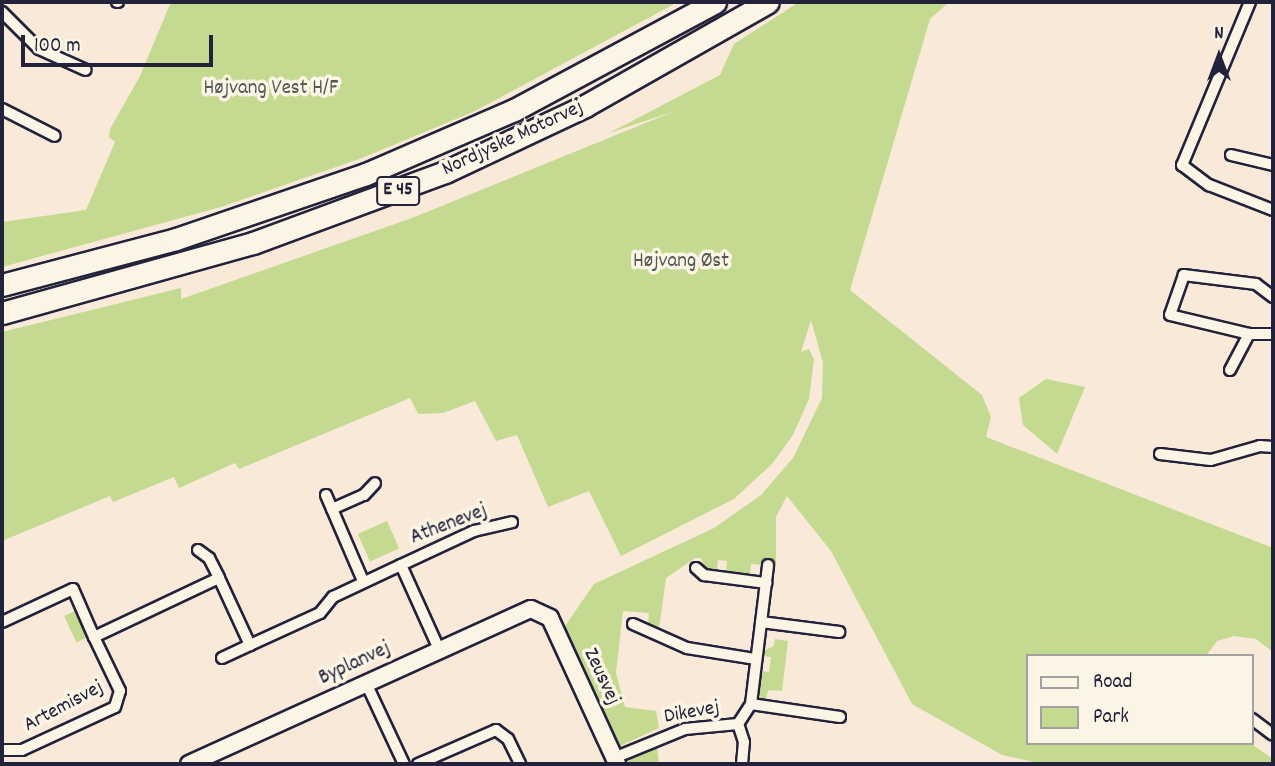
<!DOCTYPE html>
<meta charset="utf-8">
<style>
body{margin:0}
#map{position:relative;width:1275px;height:766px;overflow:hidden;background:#f9e9d8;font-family:Dekko,sans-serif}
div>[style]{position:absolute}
.green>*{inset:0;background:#c4da90;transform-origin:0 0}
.roads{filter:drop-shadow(2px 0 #22223b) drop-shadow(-2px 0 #22223b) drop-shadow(0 2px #22223b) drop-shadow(0 -2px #22223b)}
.street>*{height:10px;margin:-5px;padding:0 5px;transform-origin:5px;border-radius:5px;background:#fcf5e5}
.secondary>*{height:16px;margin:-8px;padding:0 8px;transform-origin:8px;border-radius:8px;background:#fcf5e5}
.highway>*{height:21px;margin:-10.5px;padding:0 10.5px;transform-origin:10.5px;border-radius:10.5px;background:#fcf5e5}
span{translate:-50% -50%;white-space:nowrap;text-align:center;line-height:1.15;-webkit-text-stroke:7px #fcf5e5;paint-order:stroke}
.shield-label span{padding:2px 5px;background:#fcf5e5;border:2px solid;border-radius:5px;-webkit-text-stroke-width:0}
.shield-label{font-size:19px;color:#22223b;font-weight:700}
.park-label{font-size:21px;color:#535954}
.street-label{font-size:21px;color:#22223b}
.frame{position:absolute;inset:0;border:4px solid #22223b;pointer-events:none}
.legend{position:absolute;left:1026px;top:654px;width:228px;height:91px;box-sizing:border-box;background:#fcf5e5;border:2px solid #a5a1a1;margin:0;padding:9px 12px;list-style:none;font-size:21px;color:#22223b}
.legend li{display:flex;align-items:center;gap:14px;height:35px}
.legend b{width:35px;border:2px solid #a5a1a1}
.north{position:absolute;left:1184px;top:21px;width:70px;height:70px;-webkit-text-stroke:5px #fcf5e5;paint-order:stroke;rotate:0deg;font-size:19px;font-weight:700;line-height:28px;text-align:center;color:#22223b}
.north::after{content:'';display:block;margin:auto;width:24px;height:32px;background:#22223b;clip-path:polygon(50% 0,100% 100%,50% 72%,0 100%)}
.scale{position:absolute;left:21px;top:35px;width:192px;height:32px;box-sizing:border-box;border:4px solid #22223b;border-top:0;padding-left:9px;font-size:21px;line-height:24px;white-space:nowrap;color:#22223b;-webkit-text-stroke:5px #fcf5e5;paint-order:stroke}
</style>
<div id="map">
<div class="green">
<div style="clip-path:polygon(171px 2px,678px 2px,473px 112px,362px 158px,221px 207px,2px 267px,2px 222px,86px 210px,115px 142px,109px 137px,110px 129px,140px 76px)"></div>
<div style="clip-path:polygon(799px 2px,949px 2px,930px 19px,850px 290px,982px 395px,991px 417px,986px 437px,1273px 548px,1273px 652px,1256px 639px,1234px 636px,1217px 641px,1206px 656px,1028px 656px,1028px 743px,1250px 743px,1273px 759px,1273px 764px,1043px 764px,1002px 755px,912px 704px,831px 551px,787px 496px,776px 517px,776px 566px,751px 564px,750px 574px,726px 571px,727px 561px,718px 560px,717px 570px,705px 568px,701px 558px,695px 558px,666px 578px,659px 629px,648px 625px,649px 613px,623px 611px,616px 673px,625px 707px,656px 711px,659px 728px,620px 746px,565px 626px,594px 584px,714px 528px,761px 495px,793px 458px,822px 398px,823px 363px,811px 320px,801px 352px,809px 349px,814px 359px,809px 399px,793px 435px,772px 464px,734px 499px,621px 556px,589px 491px,548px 507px,517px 435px,496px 441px,475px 401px,443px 413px,418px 414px,410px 398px,239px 469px,235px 463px,179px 488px,174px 477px,113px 502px,110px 496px,2px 541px,2px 332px,181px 288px,181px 299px,412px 218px,675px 111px,609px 133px,720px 75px,734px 44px)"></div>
<div style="clip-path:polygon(1046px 379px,1085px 387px,1057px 454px,1023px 425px,1019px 398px)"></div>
<div style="left:387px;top:521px;width:30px;height:32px;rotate:66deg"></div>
<div style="left:75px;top:611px;width:29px;height:12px;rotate:65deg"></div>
<div style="clip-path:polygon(775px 639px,788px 641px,782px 691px,768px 690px,766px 700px,761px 699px,757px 692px,760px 671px,769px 672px,771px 657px,762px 656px,763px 651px,774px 646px)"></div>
<div style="clip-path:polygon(657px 745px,659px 764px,630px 764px,627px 759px)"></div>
</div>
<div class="roads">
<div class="street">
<div style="left:117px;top:2px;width:1px"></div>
<div style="left:1250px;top:2px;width:177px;rotate:112.6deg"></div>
<div style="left:1182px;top:165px;width:34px;rotate:37deg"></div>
<div style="left:1209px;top:185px;width:69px;rotate:21.3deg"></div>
<div style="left:2px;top:12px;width:52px;rotate:45deg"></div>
<div style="left:39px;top:49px;width:51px;rotate:24.1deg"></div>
<div style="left:2px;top:109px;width:59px;rotate:27deg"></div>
<div style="left:1231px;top:155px;width:43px;rotate:13.4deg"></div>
<div style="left:1273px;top:297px;width:21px;rotate:-143deg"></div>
<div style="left:1256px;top:284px;width:73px;rotate:-172.9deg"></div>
<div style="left:1184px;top:275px;width:42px;rotate:109.3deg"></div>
<div style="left:1170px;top:315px;width:81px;rotate:13.5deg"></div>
<div style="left:1249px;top:334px;width:24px"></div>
<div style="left:1230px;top:370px;width:41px;rotate:-62.2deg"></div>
<div style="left:1160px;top:454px;width:51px;rotate:6.7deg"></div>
<div style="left:1211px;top:460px;width:51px;rotate:-15.9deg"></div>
<div style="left:1260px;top:446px;width:13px;rotate:4deg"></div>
<div style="left:326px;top:495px;width:94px;rotate:66.7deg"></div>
<div style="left:332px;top:509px;width:35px;rotate:-24deg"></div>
<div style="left:364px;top:495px;width:16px;rotate:-47deg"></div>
<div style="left:198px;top:550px;width:14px;rotate:36deg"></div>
<div style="left:209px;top:558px;width:22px;rotate:63deg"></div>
<div style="left:401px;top:565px;width:81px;rotate:-25deg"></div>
<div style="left:474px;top:531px;width:39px;rotate:-13deg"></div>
<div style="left:696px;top:568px;width:11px;rotate:41deg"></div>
<div style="left:704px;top:575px;width:63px;rotate:7.4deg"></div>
<div style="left:2px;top:622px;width:78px;rotate:-24.9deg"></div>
<div style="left:73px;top:589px;width:52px;rotate:66.4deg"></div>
<div style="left:761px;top:622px;width:79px;rotate:7.3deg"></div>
<div style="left:633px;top:624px;width:59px;rotate:24deg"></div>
<div style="left:687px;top:648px;width:70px;rotate:9.1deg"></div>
<div style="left:222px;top:658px;width:31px;rotate:-25deg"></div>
<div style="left:366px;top:683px;width:89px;rotate:64.9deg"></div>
<div style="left:751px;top:704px;width:90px;rotate:8.3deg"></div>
<div style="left:1252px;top:719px;width:26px;rotate:37deg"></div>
<div style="left:2px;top:750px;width:20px"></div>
<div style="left:22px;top:750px;width:102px;rotate:-24.8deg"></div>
<div style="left:115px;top:707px;width:17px;rotate:-73deg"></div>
<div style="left:120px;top:691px;width:60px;rotate:-115.7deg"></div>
<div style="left:94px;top:637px;width:138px;rotate:-25.3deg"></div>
<div style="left:219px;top:578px;width:74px;rotate:65.2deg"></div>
<div style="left:250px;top:645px;width:77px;rotate:-24.6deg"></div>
<div style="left:320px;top:613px;width:21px;rotate:-51deg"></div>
<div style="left:333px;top:597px;width:75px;rotate:-25.2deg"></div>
<div style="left:401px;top:565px;width:92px;rotate:65.7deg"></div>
<div style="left:614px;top:758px;width:77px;rotate:-22.2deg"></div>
<div style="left:685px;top:729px;width:53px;rotate:-5.4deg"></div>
<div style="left:418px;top:764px;width:85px;rotate:-23.6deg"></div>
<div style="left:496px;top:730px;width:15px;rotate:37deg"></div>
<div style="left:508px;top:739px;width:28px;rotate:64deg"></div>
<div style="left:742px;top:764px;width:22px;rotate:-85deg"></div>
<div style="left:744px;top:742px;width:19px;rotate:-108deg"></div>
<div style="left:738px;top:724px;width:24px;rotate:-57deg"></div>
<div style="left:751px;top:704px;width:140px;rotate:-83deg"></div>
</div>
<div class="secondary">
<div style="left:189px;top:764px;width:375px;rotate:-24.4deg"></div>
<div style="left:531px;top:609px;width:21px;rotate:25deg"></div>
<div style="left:550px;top:618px;width:161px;rotate:65.3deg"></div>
</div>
<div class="highway">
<div style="left:2px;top:285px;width:180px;rotate:-14.8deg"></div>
<div style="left:176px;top:239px;width:201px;rotate:-18.9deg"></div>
<div style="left:366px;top:174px;width:161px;rotate:-23.4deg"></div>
<div style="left:514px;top:110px;width:228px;rotate:-28.2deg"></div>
<div style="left:2px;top:313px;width:261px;rotate:-15.6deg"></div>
<div style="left:253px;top:243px;width:205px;rotate:-20.3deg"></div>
<div style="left:445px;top:172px;width:155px;rotate:-25.2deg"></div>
<div style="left:585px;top:106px;width:210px;rotate:-29.6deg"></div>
</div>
</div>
<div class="shield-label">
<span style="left:398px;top:191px">E 45</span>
</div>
<div class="park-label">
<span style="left:271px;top:89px">Højvang Vest H/F</span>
<span style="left:681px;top:262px">Højvang Øst</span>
</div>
<div class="street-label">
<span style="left:513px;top:139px;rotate:-25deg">Nordjyske Motorvej</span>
<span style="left:449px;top:525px;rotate:-21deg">Athenevej</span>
<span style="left:355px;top:664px;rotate:-25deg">Byplanvej</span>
<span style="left:601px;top:677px;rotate:65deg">Zeusvej</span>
<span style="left:64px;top:707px;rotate:-28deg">Artemisvej</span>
<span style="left:692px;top:713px;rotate:-10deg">Dikevej</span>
</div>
<div class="frame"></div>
<ul class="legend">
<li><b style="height:9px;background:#fcf5e5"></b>Road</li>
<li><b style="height:19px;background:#c4da90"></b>Park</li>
</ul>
<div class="north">N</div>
<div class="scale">100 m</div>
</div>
